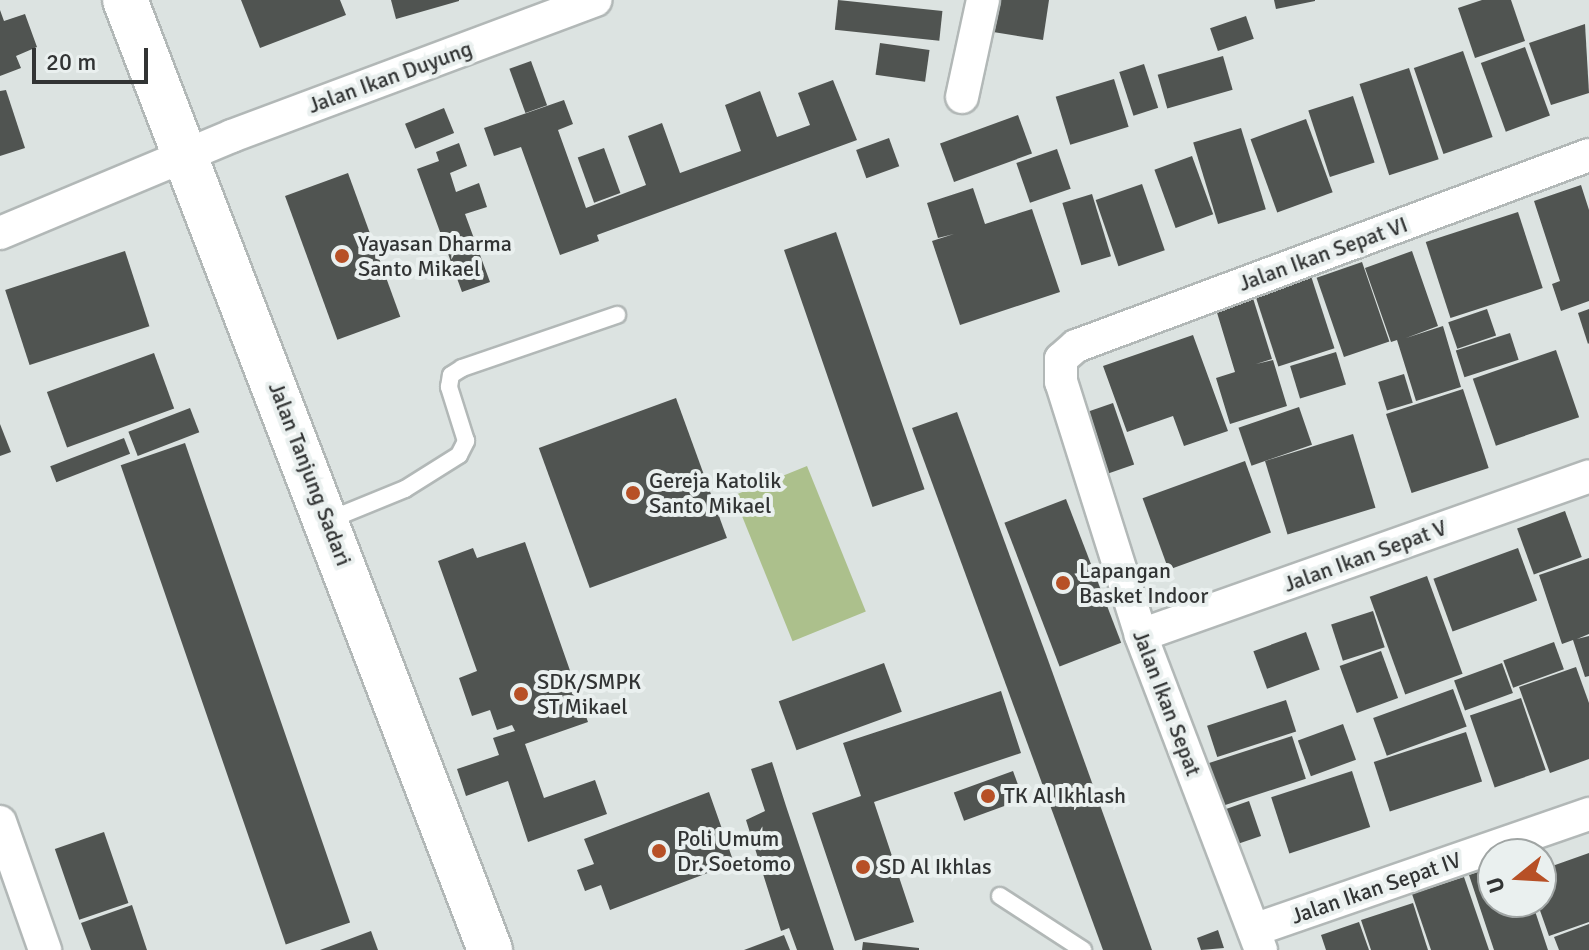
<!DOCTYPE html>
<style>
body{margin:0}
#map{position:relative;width:1589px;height:950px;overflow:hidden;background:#dce3e1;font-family:Signika,sans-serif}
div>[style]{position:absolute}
.green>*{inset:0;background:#acc08c;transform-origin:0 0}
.building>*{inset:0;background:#505451;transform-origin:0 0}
.roads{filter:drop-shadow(2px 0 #b2b8b7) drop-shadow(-2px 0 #b2b8b7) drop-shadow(0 2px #b2b8b7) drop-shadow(0 -2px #b2b8b7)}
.lane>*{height:16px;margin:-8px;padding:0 8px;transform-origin:8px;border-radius:8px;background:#fff}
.street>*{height:32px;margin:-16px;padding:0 16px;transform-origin:16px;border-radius:16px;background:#fff}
.secondary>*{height:44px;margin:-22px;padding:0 22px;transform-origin:22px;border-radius:22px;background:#fff}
.dots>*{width:22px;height:22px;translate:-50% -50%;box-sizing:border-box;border:4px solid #eaf0ef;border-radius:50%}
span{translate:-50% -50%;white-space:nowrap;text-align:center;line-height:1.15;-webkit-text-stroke:8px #eaf0ef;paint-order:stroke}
.street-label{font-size:22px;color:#323434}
.poi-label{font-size:22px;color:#323434}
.left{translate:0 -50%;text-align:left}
.north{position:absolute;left:1477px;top:838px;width:80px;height:80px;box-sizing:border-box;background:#eaf0ef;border:2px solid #a0a5a4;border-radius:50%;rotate:252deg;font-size:22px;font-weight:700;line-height:32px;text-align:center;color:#323434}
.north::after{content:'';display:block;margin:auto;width:28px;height:36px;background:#b75026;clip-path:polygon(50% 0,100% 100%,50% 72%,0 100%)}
.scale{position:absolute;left:32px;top:48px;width:116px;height:36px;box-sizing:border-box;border:4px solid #323434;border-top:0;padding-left:10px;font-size:24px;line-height:28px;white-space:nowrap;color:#323434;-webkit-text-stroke:6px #eaf0ef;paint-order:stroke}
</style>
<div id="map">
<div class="green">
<div style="left:807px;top:466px;width:157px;height:79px;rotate:68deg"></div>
</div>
<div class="building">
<div style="clip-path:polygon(241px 0,340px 0,346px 15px,260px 48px)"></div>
<div style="clip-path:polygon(391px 0,459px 0,459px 1px,396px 19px)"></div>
<div style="left:838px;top:0;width:105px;height:30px;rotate:6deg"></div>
<div style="clip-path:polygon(991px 0,1049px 0,1043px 40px,987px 31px)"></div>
<div style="clip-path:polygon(1274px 0,1315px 0,1315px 1px,1276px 9px)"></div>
<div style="clip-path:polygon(1482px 0,1511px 0,1525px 41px,1475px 58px,1458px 8px)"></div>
<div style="clip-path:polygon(0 10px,4px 21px,25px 14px,37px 47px,16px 56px,21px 68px,0 76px)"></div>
<div style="left:1246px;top:16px;width:24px;height:38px;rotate:71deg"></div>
<div style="clip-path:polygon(1585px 24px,1589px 93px,1551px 105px,1529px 43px)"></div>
<div style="left:880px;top:43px;width:50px;height:32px;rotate:8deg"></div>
<div style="left:1525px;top:47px;width:73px;height:47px;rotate:70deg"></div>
<div style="left:1463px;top:51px;width:91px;height:52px;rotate:71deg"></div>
<div style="left:1223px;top:56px;width:35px;height:68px;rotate:74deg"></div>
<div style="left:531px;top:61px;width:47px;height:23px;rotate:70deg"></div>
<div style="left:1144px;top:64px;width:46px;height:26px;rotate:72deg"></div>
<div style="left:1409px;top:68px;width:96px;height:52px;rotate:72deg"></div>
<div style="left:1114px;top:79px;width:50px;height:61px;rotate:73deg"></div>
<div style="clip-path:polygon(833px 80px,857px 140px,597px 235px,599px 241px,560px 255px,521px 147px,494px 156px,484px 128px,564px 100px,573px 124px,558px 130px,586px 208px,646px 185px,628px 136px,662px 123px,680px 173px,741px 151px,725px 105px,760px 91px,777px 137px,810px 125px,798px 93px)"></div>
<div style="clip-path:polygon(6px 90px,25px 148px,0 156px,0 91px)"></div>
<div style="left:1353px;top:96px;width:70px;height:47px;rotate:72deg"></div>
<div style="left:444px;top:108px;width:27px;height:42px;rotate:68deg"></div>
<div style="left:1018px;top:115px;width:41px;height:83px;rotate:70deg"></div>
<div style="left:1306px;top:119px;width:78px;height:59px;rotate:70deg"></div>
<div style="left:1241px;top:128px;width:85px;height:50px;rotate:73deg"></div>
<div style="left:889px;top:138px;width:30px;height:35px;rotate:70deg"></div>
<div style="clip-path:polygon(459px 143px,467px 166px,450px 173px,456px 192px,479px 183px,487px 207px,465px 214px,490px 282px,462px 292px,417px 169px,439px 161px,436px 152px)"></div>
<div style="left:604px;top:148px;width:48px;height:28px;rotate:70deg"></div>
<div style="left:1057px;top:149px;width:42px;height:43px;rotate:71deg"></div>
<div style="left:1192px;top:156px;width:62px;height:40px;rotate:70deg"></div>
<div style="left:348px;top:173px;width:153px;height:67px;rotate:70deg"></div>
<div style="left:1142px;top:184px;width:70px;height:49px;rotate:71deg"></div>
<div style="clip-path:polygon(1581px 185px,1589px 210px,1589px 301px,1561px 311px,1552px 284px,1560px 281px,1534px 201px)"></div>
<div style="clip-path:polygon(973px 188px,985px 224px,1032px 209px,1060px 292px,960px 325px,932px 241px,954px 234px,938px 238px,927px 203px)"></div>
<div style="left:1092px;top:194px;width:65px;height:31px;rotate:73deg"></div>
<div style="left:1518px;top:212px;width:80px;height:97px;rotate:72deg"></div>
<div style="left:836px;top:232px;width:272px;height:55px;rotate:71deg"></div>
<div style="left:125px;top:251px;width:79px;height:126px;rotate:72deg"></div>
<div style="clip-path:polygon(1412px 251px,1438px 326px,1406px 338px,1443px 326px,1461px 387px,1416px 401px,1397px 340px,1391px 342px,1365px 268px)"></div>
<div style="left:1362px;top:262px;width:84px;height:48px;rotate:71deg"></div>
<div style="left:1311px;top:276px;width:76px;height:59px;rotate:72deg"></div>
<div style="clip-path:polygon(1252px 295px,1272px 359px,1256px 364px,1273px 360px,1287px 406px,1230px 424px,1216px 378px,1235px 372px,1215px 306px)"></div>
<div style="left:1487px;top:309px;width:28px;height:41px;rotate:71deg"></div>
<div style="clip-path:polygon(1589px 309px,1589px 343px,1588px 344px,1578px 313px)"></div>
<div style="left:1510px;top:333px;width:28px;height:57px;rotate:72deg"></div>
<div style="clip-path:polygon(1193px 335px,1228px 431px,1184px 446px,1173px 416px,1127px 432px,1103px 366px)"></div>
<div style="left:1556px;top:350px;width:71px;height:88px;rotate:71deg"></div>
<div style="left:1336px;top:352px;width:34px;height:48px;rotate:73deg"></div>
<div style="left:154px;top:353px;width:59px;height:114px;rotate:70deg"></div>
<div style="left:1404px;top:374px;width:30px;height:27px;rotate:73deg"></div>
<div style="left:1463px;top:389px;width:83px;height:81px;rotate:72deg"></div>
<div style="left:676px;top:398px;width:149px;height:146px;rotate:70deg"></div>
<div style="left:1113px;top:403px;width:65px;height:39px;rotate:71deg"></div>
<div style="left:1299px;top:407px;width:40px;height:64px;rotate:71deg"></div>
<div style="left:190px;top:408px;width:26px;height:66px;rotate:69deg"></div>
<div style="clip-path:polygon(957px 412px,1048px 660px,1152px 950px,1103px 950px,912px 428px)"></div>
<div style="clip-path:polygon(0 424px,11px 452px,0 456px)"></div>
<div style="left:1353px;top:434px;width:77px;height:92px;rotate:73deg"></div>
<div style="left:124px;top:438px;width:17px;height:79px;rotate:69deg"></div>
<div style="left:185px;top:443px;width:507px;height:68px;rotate:71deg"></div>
<div style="left:1245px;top:461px;width:76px;height:109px;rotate:70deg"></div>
<div style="left:1066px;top:499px;width:154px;height:66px;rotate:69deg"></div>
<div style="left:1565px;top:511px;width:49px;height:51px;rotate:70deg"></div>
<div style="clip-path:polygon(525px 542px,588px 722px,525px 744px,544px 798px,595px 780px,607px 814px,528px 842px,508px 781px,466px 796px,457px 769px,499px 755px,493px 738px,515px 731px,512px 725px,497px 730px,490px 710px,472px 716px,459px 678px,477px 671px,438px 561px,473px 548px,477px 558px)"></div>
<div style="left:1518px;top:548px;width:56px;height:90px;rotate:70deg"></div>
<div style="clip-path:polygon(1589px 558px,1589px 634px,1577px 639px,1589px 636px,1589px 676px,1585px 677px,1573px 640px,1562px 644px,1539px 575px)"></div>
<div style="left:1427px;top:576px;width:104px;height:61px;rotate:70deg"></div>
<div style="left:1373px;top:611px;width:38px;height:44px;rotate:72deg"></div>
<div style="left:1306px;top:632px;width:40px;height:56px;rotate:70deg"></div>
<div style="left:1554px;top:642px;width:29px;height:54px;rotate:70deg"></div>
<div style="left:1381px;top:651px;width:50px;height:44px;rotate:70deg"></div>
<div style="left:884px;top:663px;width:52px;height:112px;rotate:70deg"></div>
<div style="left:1502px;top:663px;width:32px;height:51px;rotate:70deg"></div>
<div style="clip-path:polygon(1576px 667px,1589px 703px,1589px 759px,1550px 773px,1519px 687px)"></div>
<div style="left:1453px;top:689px;width:40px;height:85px;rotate:70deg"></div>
<div style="clip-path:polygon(1001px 691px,1021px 753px,874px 802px,914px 922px,855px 941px,812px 813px,861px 796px,843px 743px)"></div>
<div style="left:1521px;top:698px;width:76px;height:54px;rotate:71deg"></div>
<div style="left:1286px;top:700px;width:33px;height:83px;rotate:72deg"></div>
<div style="left:1343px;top:724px;width:38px;height:48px;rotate:70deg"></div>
<div style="left:1466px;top:732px;width:52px;height:97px;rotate:72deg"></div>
<div style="left:1292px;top:736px;width:45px;height:88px;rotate:72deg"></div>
<div style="clip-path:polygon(772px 762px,786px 806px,834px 950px,797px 950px,789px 928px,781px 931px,746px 820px,765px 811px,751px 769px)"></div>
<div style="left:1013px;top:771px;width:30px;height:63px;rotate:70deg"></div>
<div style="left:1352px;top:771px;width:59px;height:85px;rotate:72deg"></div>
<div style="clip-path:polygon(709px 792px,734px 863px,610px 910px,601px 885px,585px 891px,577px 870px,594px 864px,584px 839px)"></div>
<div style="left:1249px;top:801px;width:37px;height:25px;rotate:71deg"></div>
<div style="left:104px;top:832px;width:75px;height:52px;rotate:71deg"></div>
<div style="clip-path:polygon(1589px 853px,1589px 922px,1549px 936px,1537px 902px,1541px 902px,1541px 870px)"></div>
<div style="clip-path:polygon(1493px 867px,1493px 902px,1532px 902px,1548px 950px,1494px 950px,1469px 875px)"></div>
<div style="clip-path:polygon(1464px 877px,1489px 950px,1431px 950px,1412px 894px)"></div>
<div style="clip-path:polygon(1413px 903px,1428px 950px,1371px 950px,1361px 920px)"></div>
<div style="clip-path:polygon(132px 905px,147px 950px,91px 950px,81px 923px)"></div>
<div style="clip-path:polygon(1359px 922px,1369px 950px,1326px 950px,1321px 935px)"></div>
<div style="clip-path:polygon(1589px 924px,1589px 950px,1559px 950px,1554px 937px)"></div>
<div style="clip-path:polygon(1218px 930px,1224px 948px,1201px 950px,1197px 938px)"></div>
<div style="clip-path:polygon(371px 931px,378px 950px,320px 950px)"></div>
<div style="clip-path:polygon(784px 935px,790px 950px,744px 950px)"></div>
<div style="clip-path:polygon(863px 942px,919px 948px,919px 950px,862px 950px)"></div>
</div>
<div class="roads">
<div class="lane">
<div style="left:329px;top:520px;width:82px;rotate:-22.2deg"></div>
<div style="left:405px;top:489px;width:64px;rotate:-32.2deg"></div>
<div style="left:459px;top:455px;width:16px;rotate:-63deg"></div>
<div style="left:466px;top:441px;width:57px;rotate:-107.5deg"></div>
<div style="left:449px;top:387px;width:12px;rotate:-81deg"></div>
<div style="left:451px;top:375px;width:13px;rotate:-32deg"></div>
<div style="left:462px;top:368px;width:164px;rotate:-18.9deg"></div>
<div style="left:1000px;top:896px;width:99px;rotate:33deg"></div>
</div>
<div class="street">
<div style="left:962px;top:97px;width:99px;rotate:-77.8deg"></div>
<div style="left:0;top:233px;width:251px;rotate:-22.7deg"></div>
<div style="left:232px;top:136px;width:388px;rotate:-20.5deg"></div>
<div style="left:1141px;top:635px;width:475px;rotate:-19.5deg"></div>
<div style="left:0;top:822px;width:136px;rotate:70.6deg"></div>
<div style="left:1254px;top:930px;width:355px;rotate:-19.1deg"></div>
<div style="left:1261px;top:950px;width:337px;rotate:-110.9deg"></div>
<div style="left:1141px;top:635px;width:265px;rotate:-107.5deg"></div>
<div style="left:1061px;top:382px;width:23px;rotate:-90deg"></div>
<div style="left:1061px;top:359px;width:20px;rotate:-41deg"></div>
<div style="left:1076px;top:346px;width:547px;rotate:-20.42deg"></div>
</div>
<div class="secondary">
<div style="left:125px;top:0;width:1018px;rotate:68.98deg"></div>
</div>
</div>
<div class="dots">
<div style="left:342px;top:256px;background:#b75026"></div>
<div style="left:633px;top:493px;background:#b75026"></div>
<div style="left:1063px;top:583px;background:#b75026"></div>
<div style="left:521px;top:694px;background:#b75026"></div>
<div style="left:988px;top:796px;background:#b75026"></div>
<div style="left:659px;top:851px;background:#b75026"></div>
<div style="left:863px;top:867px;background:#b75026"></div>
</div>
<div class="street-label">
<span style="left:390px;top:77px;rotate:-20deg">Jalan Ikan Duyung</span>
<span style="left:1323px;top:254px;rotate:-20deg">Jalan Ikan Sepat VI</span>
<span style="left:310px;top:474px;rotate:69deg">Jalan Tanjung Sadari</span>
<span style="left:1365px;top:556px;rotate:-20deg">Jalan Ikan Sepat V</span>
<span style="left:1167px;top:703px;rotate:69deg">Jalan Ikan Sepat</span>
<span style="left:1376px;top:888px;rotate:-19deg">Jalan Ikan Sepat IV</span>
</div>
<div class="poi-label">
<span class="left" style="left:358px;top:256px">Yayasan Dharma<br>Santo Mikael</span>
<span class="left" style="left:649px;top:493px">Gereja Katolik<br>Santo Mikael</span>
<span class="left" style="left:1079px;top:583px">Lapangan<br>Basket Indoor</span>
<span class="left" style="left:537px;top:694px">SDK/SMPK<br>ST Mikael</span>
<span class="left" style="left:1004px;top:796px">TK Al Ikhlash</span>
<span class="left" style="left:677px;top:851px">Poli Umum<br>Dr. Soetomo</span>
<span class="left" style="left:879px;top:867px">SD Al Ikhlas</span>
</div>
<div class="north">U</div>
<div class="scale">20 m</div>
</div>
